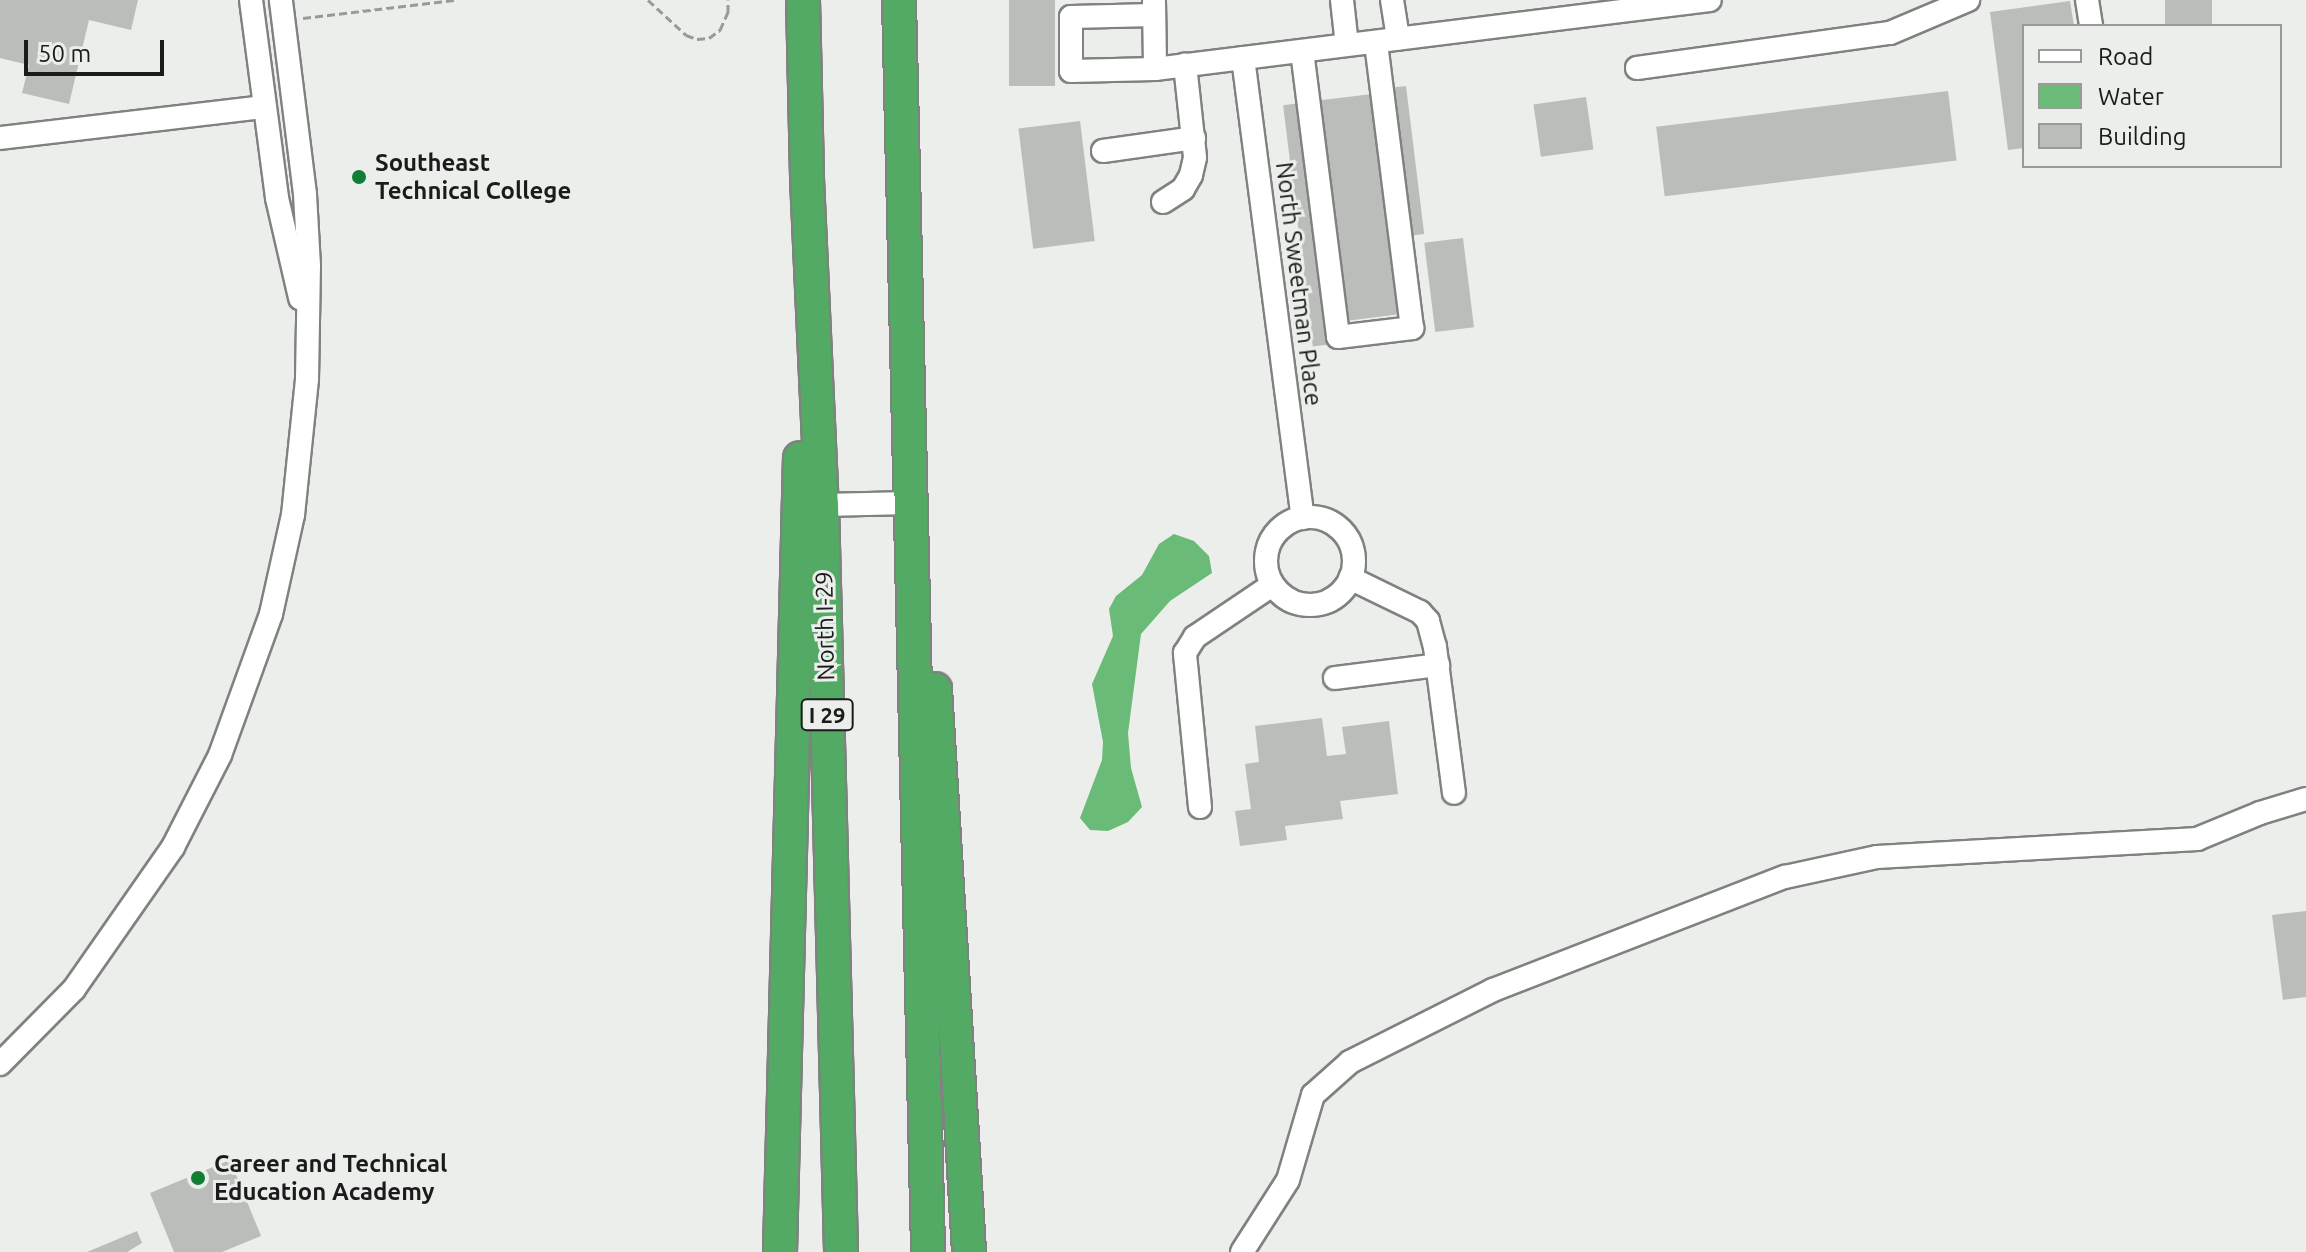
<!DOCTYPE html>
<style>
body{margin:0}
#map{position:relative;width:2306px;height:1252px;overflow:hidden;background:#ebeeeb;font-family:Ubuntu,sans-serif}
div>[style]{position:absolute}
.water>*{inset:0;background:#6abb78}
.building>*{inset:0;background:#babdba;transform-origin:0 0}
.path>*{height:3px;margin-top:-1.5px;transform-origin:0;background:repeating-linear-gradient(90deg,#979a97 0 8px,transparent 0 12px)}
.roads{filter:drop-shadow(2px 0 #7f827f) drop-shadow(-2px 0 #7f827f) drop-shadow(0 2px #7f827f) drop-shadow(0 -2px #7f827f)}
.minor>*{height:22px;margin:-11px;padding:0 11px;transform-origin:11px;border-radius:11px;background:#fff}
.minor>.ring{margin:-11px;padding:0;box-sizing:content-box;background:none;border:22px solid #fff;border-radius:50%}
.highway>*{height:32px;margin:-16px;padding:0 16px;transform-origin:16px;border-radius:16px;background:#53aa64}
.dots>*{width:22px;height:22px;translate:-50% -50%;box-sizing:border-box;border:4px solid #ebeeeb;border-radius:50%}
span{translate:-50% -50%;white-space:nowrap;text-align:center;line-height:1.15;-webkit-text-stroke:6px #ebeeeb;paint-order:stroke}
.shield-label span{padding:2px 6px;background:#ebeeeb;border:2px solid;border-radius:6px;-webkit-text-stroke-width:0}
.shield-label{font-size:22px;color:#1a1b1a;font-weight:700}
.poi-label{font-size:24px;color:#1a1b1a;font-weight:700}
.left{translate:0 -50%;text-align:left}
.street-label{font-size:24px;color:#1a1b1a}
.legend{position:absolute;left:2022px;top:24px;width:260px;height:144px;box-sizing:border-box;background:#ebeeeb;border:2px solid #979a97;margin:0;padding:10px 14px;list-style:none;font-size:24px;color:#1a1b1a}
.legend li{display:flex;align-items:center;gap:16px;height:40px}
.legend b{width:40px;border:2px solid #979a97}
.scale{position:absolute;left:24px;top:40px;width:140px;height:36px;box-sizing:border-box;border:4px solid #1a1b1a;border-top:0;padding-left:10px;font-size:24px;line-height:28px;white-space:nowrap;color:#1a1b1a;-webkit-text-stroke:6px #ebeeeb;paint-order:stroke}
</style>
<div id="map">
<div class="water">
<div style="clip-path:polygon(1174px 534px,1194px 541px,1209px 556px,1212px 573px,1170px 601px,1141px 634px,1128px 733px,1131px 768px,1142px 807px,1128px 822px,1108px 831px,1090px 830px,1080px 818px,1102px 760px,1103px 742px,1092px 684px,1113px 636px,1109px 609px,1116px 596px,1142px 575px,1159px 544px)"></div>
</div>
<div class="building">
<div style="clip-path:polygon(0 0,138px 0,131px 30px,89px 20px,69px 104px,22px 93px,29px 65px,0 58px)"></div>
<div style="left:1009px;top:0;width:46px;height:86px"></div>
<div style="left:2165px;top:0;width:47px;height:26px"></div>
<div style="clip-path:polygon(2070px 1px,2074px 26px,2024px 26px,2024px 148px,2008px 150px,1990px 12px)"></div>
<div style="left:1406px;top:86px;width:149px;height:13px;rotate:83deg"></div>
<div style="left:1948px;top:91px;width:70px;height:294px;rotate:83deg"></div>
<div style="left:1372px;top:94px;width:222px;height:52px;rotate:83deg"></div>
<div style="left:1586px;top:97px;width:53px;height:53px;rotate:82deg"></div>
<div style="left:1301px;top:103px;width:243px;height:18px;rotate:83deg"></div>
<div style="left:1080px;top:121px;width:121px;height:62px;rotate:83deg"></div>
<div style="left:1463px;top:238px;width:90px;height:39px;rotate:83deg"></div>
<div style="clip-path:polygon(1322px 718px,1327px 756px,1346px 754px,1342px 727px,1389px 721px,1398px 794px,1340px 801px,1343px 819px,1285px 826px,1287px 840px,1240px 846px,1235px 811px,1251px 809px,1245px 764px,1259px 762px,1255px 726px)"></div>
<div style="clip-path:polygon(2306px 911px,2306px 997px,2283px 1000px,2272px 915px)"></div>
<div style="clip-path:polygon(230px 1160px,261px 1236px,222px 1252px,174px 1252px,150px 1193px)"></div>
<div style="clip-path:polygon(137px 1231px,142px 1243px,127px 1252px,87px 1252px)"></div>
</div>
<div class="path">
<div style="left:648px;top:0;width:52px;rotate:42.6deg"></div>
<div style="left:686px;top:35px;width:12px;rotate:20deg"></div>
<div style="left:697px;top:39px;width:12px;rotate:-5deg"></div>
<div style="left:709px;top:38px;width:14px;rotate:-36deg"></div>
<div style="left:720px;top:30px;width:20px;rotate:-66deg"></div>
<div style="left:728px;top:12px;width:12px;rotate:-90deg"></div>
<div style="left:303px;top:18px;width:152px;rotate:-6.8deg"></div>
</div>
<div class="roads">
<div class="minor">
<div style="left:251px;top:0;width:200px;rotate:82.5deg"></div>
<div style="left:277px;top:198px;width:103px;rotate:77deg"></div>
<div style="left:1342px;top:0;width:45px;rotate:83.7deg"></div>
<div style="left:1392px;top:0;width:39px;rotate:81deg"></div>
<div style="left:2087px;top:0;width:26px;rotate:81deg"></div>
<div style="left:1154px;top:2px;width:67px;rotate:89.1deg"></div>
<div style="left:1154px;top:15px;width:83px;rotate:178.6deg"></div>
<div style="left:1071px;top:17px;width:54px;rotate:90deg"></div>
<div style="left:1071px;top:71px;width:84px;rotate:-1.4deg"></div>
<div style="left:1155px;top:69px;width:559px;rotate:-7.09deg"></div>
<div style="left:1302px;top:51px;width:288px;rotate:82.8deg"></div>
<div style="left:1338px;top:337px;width:75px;rotate:-6.9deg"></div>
<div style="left:1412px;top:328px;width:288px;rotate:-97.2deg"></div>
<div style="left:1243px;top:58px;width:464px;rotate:82.6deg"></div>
<div style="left:1637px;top:68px;width:255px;rotate:-7.9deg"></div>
<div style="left:1890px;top:33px;width:85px;rotate:-22.9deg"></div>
<div style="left:0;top:138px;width:266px;rotate:-6.7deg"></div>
<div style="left:1103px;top:151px;width:92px;rotate:-8.1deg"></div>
<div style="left:1163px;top:202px;width:24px;rotate:-33deg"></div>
<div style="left:1183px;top:189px;width:16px;rotate:-60deg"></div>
<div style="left:1191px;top:175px;width:18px;rotate:-77deg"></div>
<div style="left:1195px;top:157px;width:93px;rotate:-96.2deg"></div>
<div style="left:822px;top:505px;width:89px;rotate:-1.3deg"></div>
<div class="ring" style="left:1266px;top:517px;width:66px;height:66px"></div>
<div style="left:1350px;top:578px;width:78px;rotate:25.9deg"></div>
<div style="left:1420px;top:612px;width:12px;rotate:48deg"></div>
<div style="left:1428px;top:621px;width:27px;rotate:75deg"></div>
<div style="left:1435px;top:647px;width:147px;rotate:82.6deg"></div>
<div style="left:1335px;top:678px;width:104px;rotate:-7.2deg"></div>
<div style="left:1200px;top:807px;width:155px;rotate:-95.6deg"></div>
<div style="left:1185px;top:653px;width:19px;rotate:-58deg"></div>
<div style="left:1195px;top:637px;width:93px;rotate:-34deg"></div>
<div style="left:0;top:1064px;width:105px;rotate:-45.4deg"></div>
<div style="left:74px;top:989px;width:173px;rotate:-55.1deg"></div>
<div style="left:173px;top:847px;width:103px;rotate:-62.9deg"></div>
<div style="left:220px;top:755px;width:150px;rotate:-70.1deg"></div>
<div style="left:271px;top:614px;width:101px;rotate:-77.5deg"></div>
<div style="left:293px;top:515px;width:137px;rotate:-84.1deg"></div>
<div style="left:307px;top:379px;width:113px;rotate:-89deg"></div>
<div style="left:309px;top:266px;width:72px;rotate:-93.2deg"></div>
<div style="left:305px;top:194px;width:195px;rotate:-97.1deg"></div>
<div style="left:1242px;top:1252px;width:85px;rotate:-57.4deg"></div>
<div style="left:1288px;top:1180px;width:89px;rotate:-73.6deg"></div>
<div style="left:1313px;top:1095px;width:50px;rotate:-41.7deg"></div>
<div style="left:1350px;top:1062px;width:160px;rotate:-26.7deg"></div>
<div style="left:1493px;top:990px;width:313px;rotate:-21.2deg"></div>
<div style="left:1785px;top:877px;width:94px;rotate:-12.3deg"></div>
<div style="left:1877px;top:857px;width:321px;rotate:-3.2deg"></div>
<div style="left:2197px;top:839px;width:68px;rotate:-22.4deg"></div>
<div style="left:2260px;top:813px;width:48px;rotate:-16.9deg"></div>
</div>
<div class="highway">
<div style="left:803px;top:0;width:179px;rotate:88.7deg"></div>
<div style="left:807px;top:179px;width:326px;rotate:87.4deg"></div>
<div style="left:822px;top:505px;width:747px;rotate:88.54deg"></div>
<div style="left:899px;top:0;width:1252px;rotate:88.67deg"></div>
<div style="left:935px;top:689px;width:564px;rotate:86.54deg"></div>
<div style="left:780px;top:1252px;width:794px;rotate:-88.56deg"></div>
</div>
</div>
<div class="dots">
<div style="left:359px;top:177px;background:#107e34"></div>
<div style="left:198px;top:1178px;background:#107e34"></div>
</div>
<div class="shield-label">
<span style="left:827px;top:715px">I 29</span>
</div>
<div class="poi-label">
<span class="left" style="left:375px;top:177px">Southeast<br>Technical College</span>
<span class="left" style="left:214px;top:1178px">Career and Technical<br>Education Academy</span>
</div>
<div class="street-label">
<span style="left:1299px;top:284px;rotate:83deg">North Sweetman Place</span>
<span style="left:825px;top:626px;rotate:-91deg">North I-29</span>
</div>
<ul class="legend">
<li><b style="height:10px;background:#fff"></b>Road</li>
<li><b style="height:22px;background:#6abb78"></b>Water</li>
<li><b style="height:22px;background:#babdba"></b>Building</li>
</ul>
<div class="scale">50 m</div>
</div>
